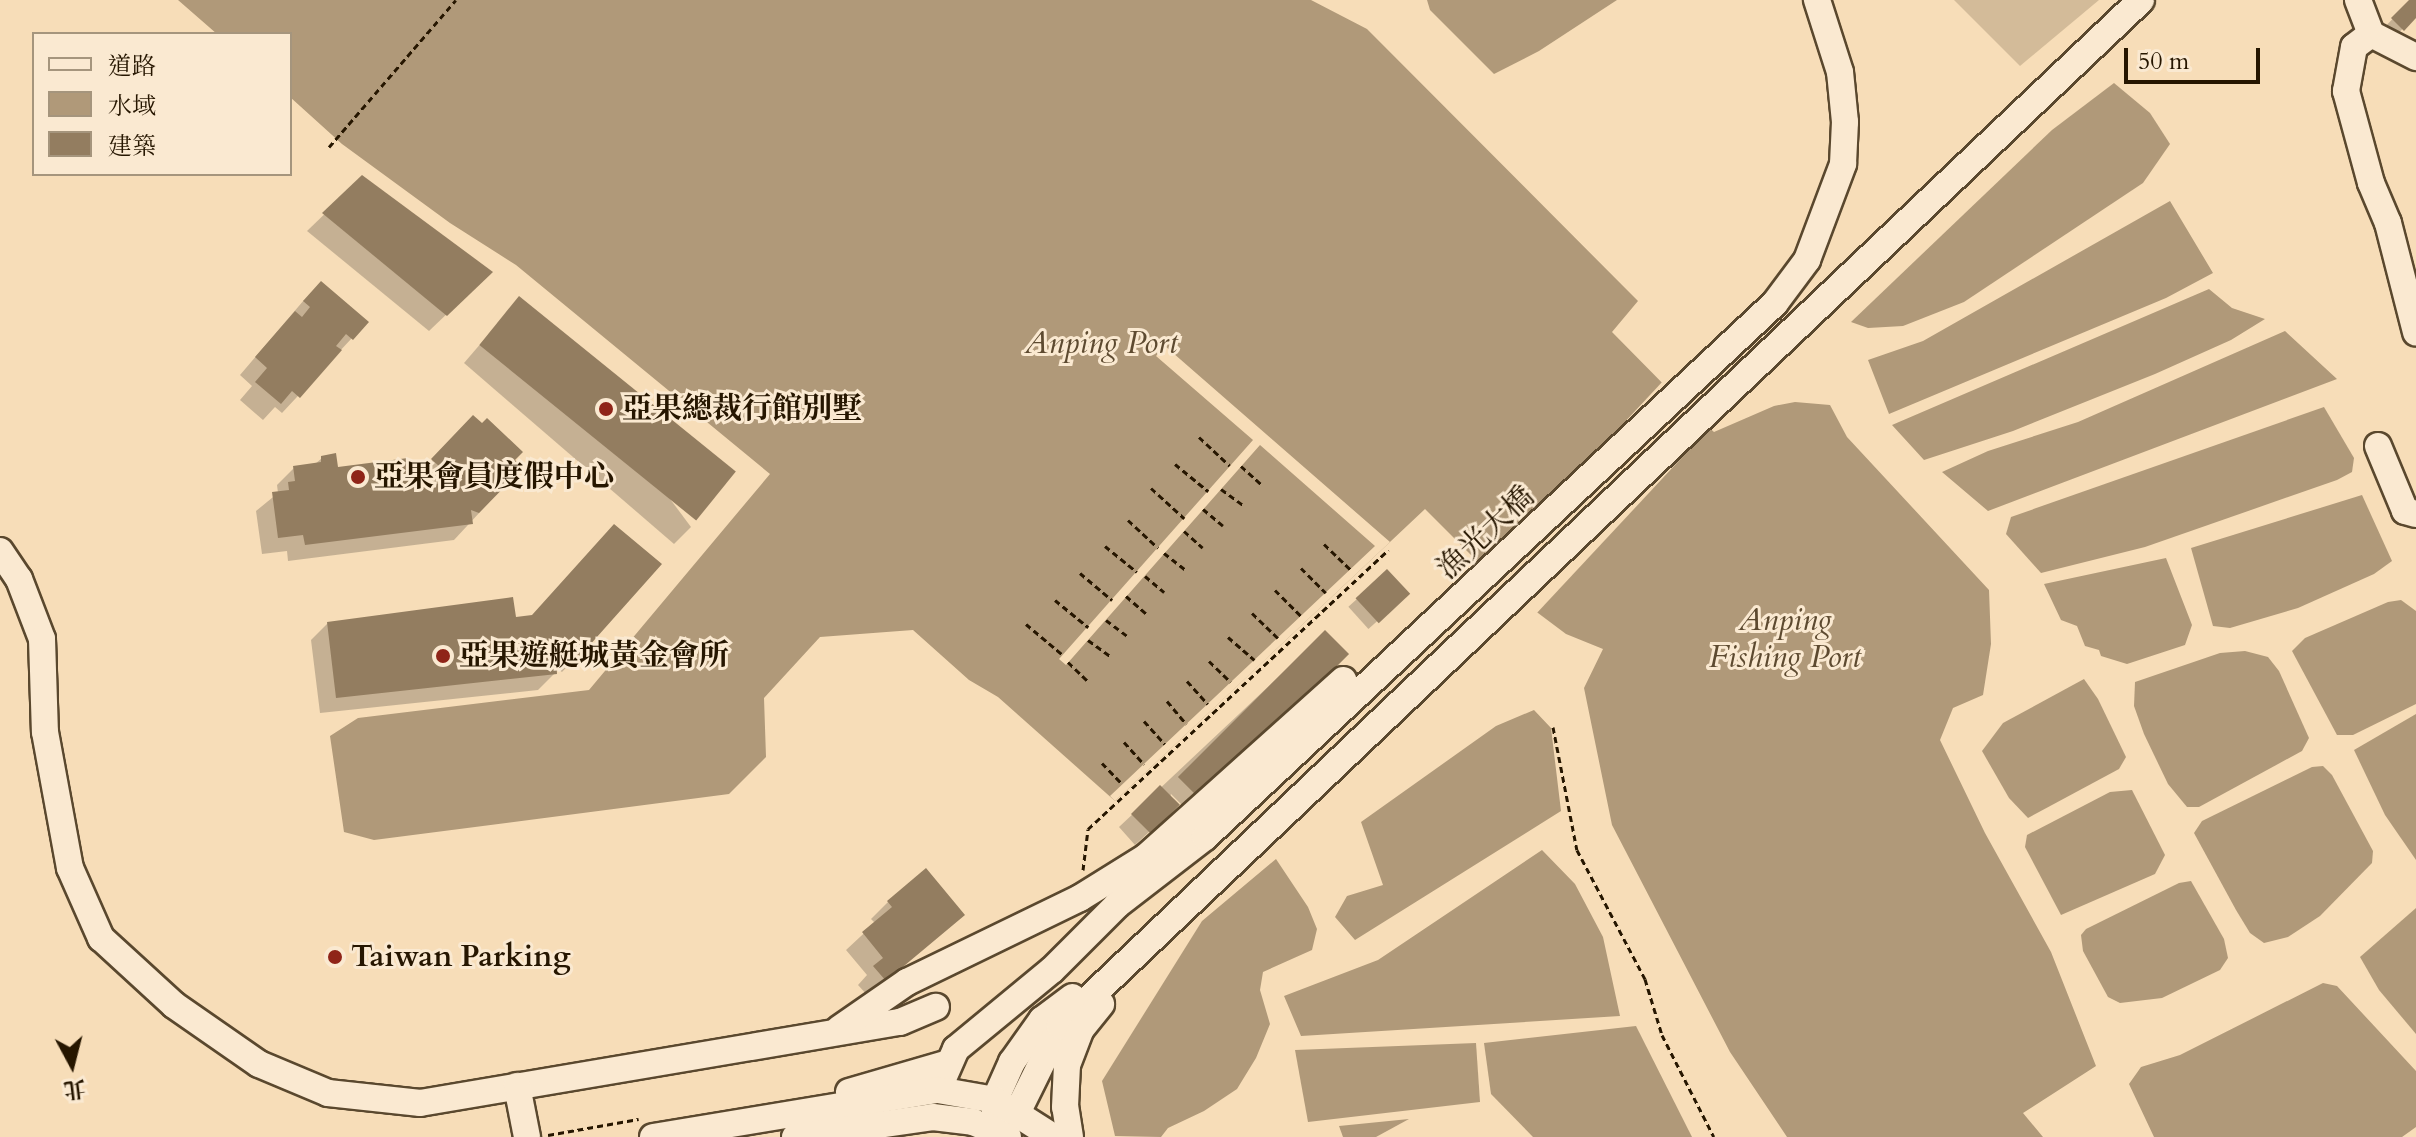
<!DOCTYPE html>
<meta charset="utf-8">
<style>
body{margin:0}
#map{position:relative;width:2416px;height:1137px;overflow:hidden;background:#f7ddb8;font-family:Cardo,"Noto Serif TC",serif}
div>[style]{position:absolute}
.green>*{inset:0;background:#d3bb99}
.water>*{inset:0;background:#b09979}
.pier>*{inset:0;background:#f7ddb8;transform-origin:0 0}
.shadow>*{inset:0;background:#0003;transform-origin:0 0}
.building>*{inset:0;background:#937d60;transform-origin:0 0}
.path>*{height:3px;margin-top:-1.5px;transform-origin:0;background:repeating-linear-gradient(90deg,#261600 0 6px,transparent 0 10px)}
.roads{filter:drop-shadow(2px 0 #5a482e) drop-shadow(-2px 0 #5a482e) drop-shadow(0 2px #5a482e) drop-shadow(0 -2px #5a482e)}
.minor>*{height:26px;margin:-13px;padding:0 13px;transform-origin:13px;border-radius:13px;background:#fae9d1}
.dots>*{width:22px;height:22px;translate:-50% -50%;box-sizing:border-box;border:4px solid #fae9d1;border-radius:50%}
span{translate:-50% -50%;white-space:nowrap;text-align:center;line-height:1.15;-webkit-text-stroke:6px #fae9d1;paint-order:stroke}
.poi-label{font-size:30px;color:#261600;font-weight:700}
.left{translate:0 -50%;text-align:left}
.street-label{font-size:30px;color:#261600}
.water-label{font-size:32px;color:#5d4a30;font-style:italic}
.legend{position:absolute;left:32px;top:32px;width:260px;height:144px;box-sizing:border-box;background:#fae9d1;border:2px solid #a5957d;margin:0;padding:10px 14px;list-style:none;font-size:24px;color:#261600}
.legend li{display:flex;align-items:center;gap:16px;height:40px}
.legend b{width:40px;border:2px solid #a5957d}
.north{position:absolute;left:32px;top:1025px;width:80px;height:80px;-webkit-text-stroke:6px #fae9d1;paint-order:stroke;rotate:173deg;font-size:22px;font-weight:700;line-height:32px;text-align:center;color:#261600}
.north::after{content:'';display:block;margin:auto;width:28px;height:36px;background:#261600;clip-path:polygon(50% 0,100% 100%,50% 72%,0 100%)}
.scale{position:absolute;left:2124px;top:48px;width:136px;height:36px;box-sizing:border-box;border:4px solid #261600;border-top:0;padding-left:10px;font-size:24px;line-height:28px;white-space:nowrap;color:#261600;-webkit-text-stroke:6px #fae9d1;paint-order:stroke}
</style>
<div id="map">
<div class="green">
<div style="clip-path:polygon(1954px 0,2099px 0,2020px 66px)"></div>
</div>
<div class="water">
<div style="clip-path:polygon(178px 0,1311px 0,1367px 29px,1638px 301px,1612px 332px,1684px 405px,1714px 432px,1774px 406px,1795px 402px,1830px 405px,1847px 437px,1989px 590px,1991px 644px,1983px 695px,1953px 708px,1940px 740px,1985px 833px,2051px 952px,2096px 1066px,2023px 1113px,2043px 1137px,1787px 1137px,1730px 1052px,1612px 825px,1584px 688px,1603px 649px,1566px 634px,1534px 610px,1497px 581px,1425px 509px,1115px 801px,998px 697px,969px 680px,913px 630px,820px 637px,764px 698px,766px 757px,729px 794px,374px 840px,344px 832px,330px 736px,358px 718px,589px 690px,770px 474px,516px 265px,450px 223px,342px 144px,290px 97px,290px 34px,217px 34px)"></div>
<div style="clip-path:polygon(1427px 0,1617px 0,1539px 51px,1494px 74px,1430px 10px)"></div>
<div style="clip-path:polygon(2114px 83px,2150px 113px,2170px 144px,2143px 183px,1964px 302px,1903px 326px,1868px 328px,1851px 322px,2052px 130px)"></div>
<div style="clip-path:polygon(2170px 201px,2213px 273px,2166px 298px,1889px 414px,1868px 360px,1923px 341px)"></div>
<div style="clip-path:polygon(2209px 289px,2232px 308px,2265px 319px,2231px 340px,2155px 374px,2013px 431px,1924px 460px,1892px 425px)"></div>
<div style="clip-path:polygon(2285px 331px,2337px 379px,1988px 511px,1942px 472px,1988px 451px,2078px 422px)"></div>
<div style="clip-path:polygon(2324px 407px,2354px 458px,2352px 472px,2337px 480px,2145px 547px,2041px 573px,2006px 534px,2011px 517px)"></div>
<div style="clip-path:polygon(2362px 495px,2392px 561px,2374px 574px,2298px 608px,2230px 628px,2213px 626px,2191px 548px)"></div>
<div style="clip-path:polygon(2166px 558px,2192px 625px,2185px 645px,2127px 664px,2101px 656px,2099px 650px,2085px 646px,2077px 626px,2061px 620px,2044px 584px)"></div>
<div style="clip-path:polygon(2401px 600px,2416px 611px,2416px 704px,2353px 735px,2337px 735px,2292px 651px,2305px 638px,2388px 602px)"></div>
<div style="clip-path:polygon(2245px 651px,2268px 657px,2279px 671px,2309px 738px,2302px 751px,2199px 807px,2187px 807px,2168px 784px,2144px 734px,2134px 706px,2135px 682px,2220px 653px)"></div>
<div style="clip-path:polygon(2084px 679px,2098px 699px,2126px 757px,2119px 769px,2028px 818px,2009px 798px,1982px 751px,2003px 723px)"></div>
<div style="clip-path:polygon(1534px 710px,1551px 728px,1561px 811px,1355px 940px,1335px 917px,1347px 896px,1383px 885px,1361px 822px,1496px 726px)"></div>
<div style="clip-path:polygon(2416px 714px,2416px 860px,2385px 815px,2354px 750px)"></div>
<div style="clip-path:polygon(2323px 766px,2332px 775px,2373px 851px,2372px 863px,2320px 916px,2288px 937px,2264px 943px,2250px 933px,2236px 910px,2194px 833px,2202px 821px,2312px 767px)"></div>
<div style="clip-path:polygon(2132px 790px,2165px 855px,2155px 874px,2061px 915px,2025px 847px,2027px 835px,2110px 792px)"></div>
<div style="clip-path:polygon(1542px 850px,1575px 884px,1603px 937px,1620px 1016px,1301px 1036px,1284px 996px,1378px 960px)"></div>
<div style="clip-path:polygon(1276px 859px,1308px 907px,1317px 929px,1312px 950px,1263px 972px,1260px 990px,1270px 1024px,1256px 1058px,1237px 1089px,1204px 1111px,1168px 1128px,1161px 1137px,1115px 1136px,1102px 1081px,1202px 921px)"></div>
<div style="clip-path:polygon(2191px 881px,2224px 939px,2228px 958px,2220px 970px,2162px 998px,2120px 1003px,2108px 997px,2083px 951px,2081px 935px,2086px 929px,2179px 883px)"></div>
<div style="clip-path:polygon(2416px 908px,2416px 1034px,2379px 990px,2360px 957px)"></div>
<div style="clip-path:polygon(2323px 983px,2337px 986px,2416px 1071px,2416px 1127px,2402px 1137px,2154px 1137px,2129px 1084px,2141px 1067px,2180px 1055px)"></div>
<div style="clip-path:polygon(1636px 1026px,1692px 1137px,1533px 1137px,1491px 1094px,1484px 1043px)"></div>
<div style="clip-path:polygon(1476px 1043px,1480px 1102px,1308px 1122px,1295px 1050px)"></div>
<div style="clip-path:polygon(1409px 1119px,1376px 1137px,1343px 1137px,1339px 1126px)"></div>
</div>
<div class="pier">
<div style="clip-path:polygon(1165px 346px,1390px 542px,1115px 801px,1110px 796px,1375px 546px,1260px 445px,1066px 665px,1059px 659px,1253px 440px,1156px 356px)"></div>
<div style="left:1664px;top:380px;width:66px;height:264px;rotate:43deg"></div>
</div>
<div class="shadow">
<div style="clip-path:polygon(2411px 0,2416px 0,2416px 15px,2386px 46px,2376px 36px)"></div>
<div style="clip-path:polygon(362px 178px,473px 289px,429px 331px,307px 231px)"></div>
<div style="clip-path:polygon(520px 298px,691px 527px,674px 544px,464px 363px)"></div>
<div style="clip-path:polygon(304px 300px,352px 338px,282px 413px,275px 407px,263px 420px,240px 400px,252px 386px,240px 375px)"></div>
<div style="clip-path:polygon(473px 418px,521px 468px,454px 540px,288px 561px,287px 551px,262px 554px,256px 511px,278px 493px,277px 485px,294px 468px,314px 465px,322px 458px,337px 469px,407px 465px,419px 474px)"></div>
<div style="clip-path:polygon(659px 564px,578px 655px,562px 672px,554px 666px,555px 673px,538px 690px,320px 713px,311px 640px,328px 623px,531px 617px)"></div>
<div style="left:1387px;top:572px;width:30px;height:52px;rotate:48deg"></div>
<div style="clip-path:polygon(1325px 633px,1334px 667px,1183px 806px,1171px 794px,1164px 818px,1135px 845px,1119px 827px)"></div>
<div style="clip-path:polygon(888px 902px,962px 915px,868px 996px,858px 985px,867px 975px,846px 950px,875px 923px,871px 919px)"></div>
</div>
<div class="building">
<div style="clip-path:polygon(2409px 0,2416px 0,2416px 18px,2404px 31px,2391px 18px)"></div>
<div style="clip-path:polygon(362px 175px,493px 272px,447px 316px,322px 213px)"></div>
<div style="clip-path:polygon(321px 281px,369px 322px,353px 340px,346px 334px,336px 346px,342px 350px,300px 398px,292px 391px,281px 404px,255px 382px,267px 368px,255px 357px,295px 311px,302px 317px,310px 307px,303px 301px)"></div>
<div style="left:519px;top:296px;width:279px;height:63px;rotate:39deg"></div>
<div style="clip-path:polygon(473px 415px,482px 423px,487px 418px,523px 452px,515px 460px,523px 468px,479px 513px,471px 510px,473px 524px,305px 545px,303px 535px,278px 538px,272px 492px,289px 490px,288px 482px,295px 481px,293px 466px,321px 462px,321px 456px,336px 453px,338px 467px,408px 458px,409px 463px,419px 462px,422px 485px,445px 483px,434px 472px,440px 467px,431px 459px)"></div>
<div style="clip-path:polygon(614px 524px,662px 564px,580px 656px,555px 638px,557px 674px,336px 698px,327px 622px,513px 597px,516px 617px,532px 615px)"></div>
<div style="left:1387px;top:569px;width:34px;height:43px;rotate:47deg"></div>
<div style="left:1325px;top:630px;width:34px;height:208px;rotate:45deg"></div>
<div style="left:1160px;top:785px;width:28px;height:41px;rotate:45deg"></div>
<div style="clip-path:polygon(926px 868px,965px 915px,886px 981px,873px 966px,883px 958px,862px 932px,892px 907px,887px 901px)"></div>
</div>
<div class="path">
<div style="left:329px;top:147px;width:194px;rotate:-49.2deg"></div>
<div style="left:1199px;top:437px;width:42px;rotate:43.1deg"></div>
<div style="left:1175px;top:464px;width:43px;rotate:39.3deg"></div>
<div style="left:1241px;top:466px;width:27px;rotate:42deg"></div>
<div style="left:1151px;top:488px;width:45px;rotate:42.3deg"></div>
<div style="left:1221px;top:489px;width:27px;rotate:36deg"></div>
<div style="left:1203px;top:509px;width:26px;rotate:40deg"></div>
<div style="left:1128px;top:520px;width:41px;rotate:43deg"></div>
<div style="left:1184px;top:531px;width:25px;rotate:42deg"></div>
<div style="left:1324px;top:544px;width:37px;rotate:44deg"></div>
<div style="left:1105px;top:546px;width:41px;rotate:39.1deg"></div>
<div style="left:1164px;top:553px;width:28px;rotate:38deg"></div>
<div style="left:1301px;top:568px;width:35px;rotate:45deg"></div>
<div style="left:1080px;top:573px;width:42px;rotate:40.2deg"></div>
<div style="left:1145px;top:576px;width:25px;rotate:40deg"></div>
<div style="left:1275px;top:590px;width:37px;rotate:45deg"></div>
<div style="left:1126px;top:596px;width:29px;rotate:41deg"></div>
<div style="left:1055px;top:600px;width:43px;rotate:39.3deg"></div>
<div style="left:1252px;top:613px;width:36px;rotate:44deg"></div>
<div style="left:1106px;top:620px;width:26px;rotate:37deg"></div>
<div style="left:1026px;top:624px;width:48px;rotate:40deg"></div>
<div style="left:1228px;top:637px;width:35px;rotate:41deg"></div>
<div style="left:1088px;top:640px;width:29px;rotate:36deg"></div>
<div style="left:1209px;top:661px;width:30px;rotate:44deg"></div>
<div style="left:1068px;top:662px;width:29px;rotate:44deg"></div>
<div style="left:1187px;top:681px;width:31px;rotate:48deg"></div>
<div style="left:1167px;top:701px;width:30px;rotate:50deg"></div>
<div style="left:1144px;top:721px;width:31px;rotate:48deg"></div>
<div style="left:1553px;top:727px;width:125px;rotate:79deg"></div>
<div style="left:1577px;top:850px;width:146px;rotate:62.2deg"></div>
<div style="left:1645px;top:979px;width:59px;rotate:73.1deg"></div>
<div style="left:1662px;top:1035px;width:114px;rotate:63deg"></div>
<div style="left:1124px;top:742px;width:30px;rotate:48deg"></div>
<div style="left:1102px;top:763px;width:29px;rotate:46deg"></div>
<div style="left:1083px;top:870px;width:41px;rotate:-83deg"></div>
<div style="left:1088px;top:829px;width:410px;rotate:-42.9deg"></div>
<div style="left:548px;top:1135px;width:92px;rotate:-10deg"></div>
</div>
<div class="roads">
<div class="minor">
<div style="left:2358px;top:0;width:36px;rotate:69deg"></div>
<div style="left:2371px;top:34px;width:51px;rotate:27.1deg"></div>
<div style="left:2371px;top:34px;width:21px;rotate:143deg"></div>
<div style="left:2354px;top:47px;width:45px;rotate:100.3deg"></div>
<div style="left:2346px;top:91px;width:95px;rotate:74.8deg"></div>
<div style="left:2371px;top:183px;width:43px;rotate:67deg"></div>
<div style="left:2388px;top:223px;width:113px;rotate:75.6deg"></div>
<div style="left:2378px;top:446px;width:70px;rotate:67.4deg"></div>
<div style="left:2405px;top:511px;width:11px;rotate:15deg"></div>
<div style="left:0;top:551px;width:34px;rotate:56deg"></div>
<div style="left:19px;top:579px;width:64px;rotate:69deg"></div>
<div style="left:42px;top:639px;width:93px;rotate:88.2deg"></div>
<div style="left:45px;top:732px;width:138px;rotate:79.6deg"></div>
<div style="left:70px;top:868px;width:77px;rotate:66.1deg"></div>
<div style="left:101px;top:938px;width:99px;rotate:42.5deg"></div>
<div style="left:174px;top:1005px;width:103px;rotate:34.8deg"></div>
<div style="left:259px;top:1064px;width:75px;rotate:22.8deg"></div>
<div style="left:328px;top:1093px;width:93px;rotate:6.2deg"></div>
<div style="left:420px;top:1103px;width:487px;rotate:-9.6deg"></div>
<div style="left:900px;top:1022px;width:39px;rotate:-23deg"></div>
<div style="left:839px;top:1029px;width:83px;rotate:-34.7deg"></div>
<div style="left:907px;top:982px;width:192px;rotate:-25.9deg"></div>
<div style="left:1080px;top:898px;width:78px;rotate:-31.8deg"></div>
<div style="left:1146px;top:857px;width:265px;rotate:-41.9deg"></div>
<div style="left:517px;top:1086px;width:52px;rotate:78.9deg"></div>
<div style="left:938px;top:1090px;width:45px;rotate:-66.3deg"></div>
<div style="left:956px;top:1049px;width:124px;rotate:-39.5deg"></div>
<div style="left:1052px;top:970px;width:92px;rotate:-45deg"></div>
<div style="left:1117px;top:905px;width:111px;rotate:-37.7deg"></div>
<div style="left:1205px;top:837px;width:781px;rotate:-43.13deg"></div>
<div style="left:1775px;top:303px;width:54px;rotate:-53.3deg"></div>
<div style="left:1807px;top:260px;width:103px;rotate:-69.4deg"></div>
<div style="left:1843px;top:164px;width:42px;rotate:-87.3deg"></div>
<div style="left:1845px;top:122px;width:50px;rotate:-95.7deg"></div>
<div style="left:1840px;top:72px;width:76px;rotate:-107.7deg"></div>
<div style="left:849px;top:1092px;width:104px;rotate:-16.2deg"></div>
<div style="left:995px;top:1114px;width:14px;rotate:-90deg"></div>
<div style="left:995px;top:1100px;width:42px;rotate:-65.9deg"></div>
<div style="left:1012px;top:1062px;width:52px;rotate:-54.5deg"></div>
<div style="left:1042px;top:1020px;width:38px;rotate:-37deg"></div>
<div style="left:996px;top:1129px;width:28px;rotate:-39deg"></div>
<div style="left:1018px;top:1111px;width:95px;rotate:-63.7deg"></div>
<div style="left:1060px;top:1026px;width:1490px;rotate:-43.5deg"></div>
<div style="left:653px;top:1137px;width:289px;rotate:-9.4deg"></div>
<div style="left:938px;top:1090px;width:58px;rotate:10deg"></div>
<div style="left:995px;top:1100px;width:69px;rotate:32.5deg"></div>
<div style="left:795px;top:1137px;width:139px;rotate:-8.2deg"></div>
<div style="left:933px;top:1117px;width:40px;rotate:7.1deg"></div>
<div style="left:973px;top:1122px;width:38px;rotate:23deg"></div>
<div style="left:1070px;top:1137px;width:30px;rotate:-99deg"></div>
<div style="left:1065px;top:1107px;width:42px;rotate:-87.3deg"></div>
<div style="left:1067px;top:1065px;width:39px;rotate:-69deg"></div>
<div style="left:1081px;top:1029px;width:32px;rotate:-51deg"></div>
</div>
</div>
<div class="dots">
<div style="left:606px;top:409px;background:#8f2418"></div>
<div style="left:358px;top:477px;background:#8f2418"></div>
<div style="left:443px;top:656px;background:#8f2418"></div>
<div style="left:335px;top:957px;background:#8f2418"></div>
</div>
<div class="poi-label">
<span class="left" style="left:622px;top:409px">亞果總裁行館別墅</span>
<span class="left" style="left:374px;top:477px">亞果會員度假中心</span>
<span class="left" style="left:459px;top:656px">亞果遊艇城黃金會所</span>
<span class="left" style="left:351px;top:957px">Taiwan Parking</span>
</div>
<div class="street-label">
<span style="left:1486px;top:533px;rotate:-43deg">漁光大橋</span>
</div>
<div class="water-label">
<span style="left:1101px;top:343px">Anping Port</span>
<span style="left:1785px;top:639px">Anping<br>Fishing Port</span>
</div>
<ul class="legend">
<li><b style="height:10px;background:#fae9d1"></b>道路</li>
<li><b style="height:22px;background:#b09979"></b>水域</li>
<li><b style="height:22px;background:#937d60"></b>建築</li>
</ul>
<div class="north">北</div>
<div class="scale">50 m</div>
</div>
